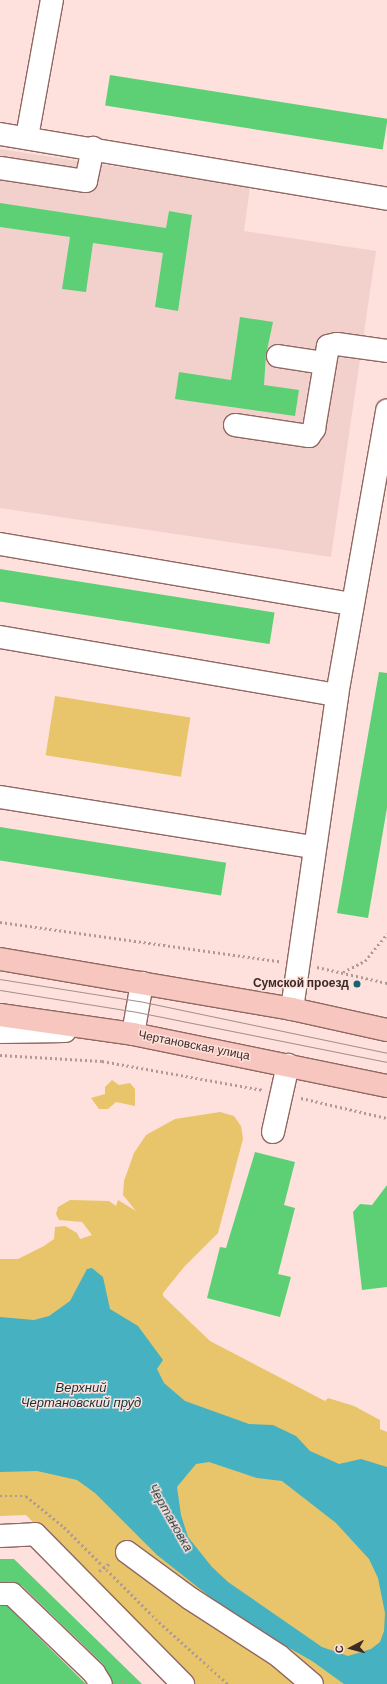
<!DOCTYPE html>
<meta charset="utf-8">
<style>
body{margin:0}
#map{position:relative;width:387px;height:1684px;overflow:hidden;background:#fee1dc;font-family:"DM Sans",sans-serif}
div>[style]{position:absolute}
.built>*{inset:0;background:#f2d1cc}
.green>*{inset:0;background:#e8c46a;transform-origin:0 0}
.water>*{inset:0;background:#46b2c1}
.building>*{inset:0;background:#5dd076;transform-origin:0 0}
.path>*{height:2.5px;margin-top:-1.25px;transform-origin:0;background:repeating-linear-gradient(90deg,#b19995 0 2px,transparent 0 5px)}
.roads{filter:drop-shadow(1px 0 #906761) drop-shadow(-1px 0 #906761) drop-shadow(0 1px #906761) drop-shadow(0 -1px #906761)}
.minor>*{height:22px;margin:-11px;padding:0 11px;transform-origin:11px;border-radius:11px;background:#fff}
.major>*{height:22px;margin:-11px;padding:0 11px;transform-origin:11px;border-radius:11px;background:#f7c7bf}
.tram>*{height:1px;margin:-0.5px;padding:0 0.5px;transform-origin:0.5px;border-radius:0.5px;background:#a68e8a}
.dots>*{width:11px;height:11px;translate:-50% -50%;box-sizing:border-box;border:2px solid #fee1dc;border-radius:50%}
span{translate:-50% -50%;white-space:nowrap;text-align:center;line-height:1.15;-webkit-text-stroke:3px #fee1dc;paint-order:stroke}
.poi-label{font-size:12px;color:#3b2a27;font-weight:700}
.right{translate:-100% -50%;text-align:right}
.street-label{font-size:12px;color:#3b2a27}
.water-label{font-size:13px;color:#123338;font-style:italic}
.north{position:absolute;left:331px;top:1628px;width:40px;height:40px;-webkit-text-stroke:3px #fee1dc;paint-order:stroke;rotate:264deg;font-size:11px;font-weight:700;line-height:16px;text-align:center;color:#3b2a27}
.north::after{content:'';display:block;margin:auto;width:14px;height:18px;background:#3b2a27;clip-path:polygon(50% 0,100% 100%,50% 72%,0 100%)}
</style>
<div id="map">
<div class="built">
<div style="clip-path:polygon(0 149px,250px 187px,244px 231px,376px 251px,331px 557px,0 508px)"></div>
</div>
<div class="green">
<div style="left:55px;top:696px;width:137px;height:60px;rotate:9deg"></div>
<div style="clip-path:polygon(112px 1080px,119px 1085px,130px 1083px,135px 1089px,135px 1106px,116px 1102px,108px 1109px,99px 1109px,91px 1098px,105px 1094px,105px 1087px)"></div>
<div style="clip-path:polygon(220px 1112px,234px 1116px,241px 1126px,243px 1139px,218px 1233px,184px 1267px,163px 1293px,163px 1296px,210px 1341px,325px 1401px,328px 1398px,354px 1406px,380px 1420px,380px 1429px,387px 1432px,387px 1684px,190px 1684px,26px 1515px,0 1516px,0 1259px,18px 1259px,44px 1246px,54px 1239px,55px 1227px,65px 1226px,77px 1233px,80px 1239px,92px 1235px,82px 1222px,59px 1220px,56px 1214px,58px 1207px,70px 1200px,109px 1201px,116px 1206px,118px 1200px,136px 1211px,123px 1195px,124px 1181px,134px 1153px,146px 1135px,175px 1119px)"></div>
</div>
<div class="water">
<div style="clip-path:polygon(evenodd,92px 1268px,103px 1277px,110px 1309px,138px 1326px,163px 1360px,157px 1369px,164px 1383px,185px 1401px,249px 1424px,273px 1425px,296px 1436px,310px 1451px,339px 1464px,361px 1459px,387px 1467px,387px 1684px,344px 1684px,312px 1661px,238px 1619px,157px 1555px,95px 1493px,77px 1480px,37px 1471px,0 1472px,0 1317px,34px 1320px,49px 1316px,70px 1301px,87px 1269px,92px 1268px,209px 1462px,257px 1478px,282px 1481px,336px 1523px,369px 1559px,378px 1578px,385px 1613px,384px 1631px,380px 1642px,371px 1649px,348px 1656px,322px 1647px,228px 1582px,212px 1567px,188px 1537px,181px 1515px,177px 1487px,196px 1464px,209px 1462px)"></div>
</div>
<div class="building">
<div style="left:110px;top:75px;width:281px;height:31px;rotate:9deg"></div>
<div style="clip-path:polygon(0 203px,166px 228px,169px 211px,192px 215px,178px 311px,155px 307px,163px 253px,93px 243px,86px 292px,62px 289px,70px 237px,0 227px)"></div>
<div style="clip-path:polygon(240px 317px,273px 322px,266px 355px,264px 385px,299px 390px,295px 416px,175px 399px,179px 372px,231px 380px)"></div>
<div style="left:0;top:569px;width:278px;height:32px;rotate:9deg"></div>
<div style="clip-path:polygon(379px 672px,387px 673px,387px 808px,368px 918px,337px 913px)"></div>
<div style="left:0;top:827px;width:229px;height:33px;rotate:9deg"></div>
<div style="clip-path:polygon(255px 1152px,295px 1162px,284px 1205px,295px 1208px,278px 1274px,291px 1277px,280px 1317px,207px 1298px,220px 1247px,226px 1248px)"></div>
<div style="clip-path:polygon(387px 1185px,387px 1287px,362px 1290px,353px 1212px,360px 1204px,372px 1205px)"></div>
<div style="clip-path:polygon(0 1559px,14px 1559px,142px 1684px,113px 1684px,103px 1664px,21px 1585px,0 1582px)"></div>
<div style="clip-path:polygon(0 1606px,7px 1606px,86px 1684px,0 1684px)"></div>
</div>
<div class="path">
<div style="left:0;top:922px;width:282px;rotate:8deg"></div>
<div style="left:317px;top:967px;width:72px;rotate:12.9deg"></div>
<div style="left:343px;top:972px;width:25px;rotate:-27deg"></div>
<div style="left:365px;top:961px;width:35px;rotate:-51deg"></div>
<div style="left:0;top:1055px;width:102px;rotate:3.4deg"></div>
<div style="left:102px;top:1061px;width:164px;rotate:10.2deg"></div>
<div style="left:301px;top:1098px;width:88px;rotate:13.1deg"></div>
<div style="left:0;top:1496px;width:26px"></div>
<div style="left:26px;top:1496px;width:49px;rotate:39.2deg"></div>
<div style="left:64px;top:1527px;width:134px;rotate:45deg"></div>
<div style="left:159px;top:1622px;width:93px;rotate:41.9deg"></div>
<div style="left:99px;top:1571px;width:14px;rotate:-36deg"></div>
<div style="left:122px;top:1680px;width:6px;rotate:39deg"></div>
</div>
<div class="roads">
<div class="minor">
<div style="left:0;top:134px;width:392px;rotate:9.5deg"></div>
<div style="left:27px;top:137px;width:139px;rotate:-79.7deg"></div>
<div style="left:0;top:168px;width:87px;rotate:8.6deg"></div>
<div style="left:86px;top:181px;width:34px;rotate:-78deg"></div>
<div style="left:278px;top:356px;width:47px;rotate:8.7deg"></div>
<div style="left:235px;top:425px;width:75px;rotate:8.5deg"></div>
<div style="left:309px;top:436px;width:9px;rotate:-54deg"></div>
<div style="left:314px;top:429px;width:84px;rotate:-80.4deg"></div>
<div style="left:328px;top:346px;width:9px;rotate:-13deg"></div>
<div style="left:337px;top:344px;width:50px;rotate:8deg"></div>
<div style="left:0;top:544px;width:357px;rotate:9.7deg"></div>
<div style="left:0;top:637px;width:342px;rotate:9.8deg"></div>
<div style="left:0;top:797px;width:317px;rotate:9.1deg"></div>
<div style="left:292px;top:1009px;width:317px;rotate:-81.8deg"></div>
<div style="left:337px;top:695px;width:289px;rotate:-80deg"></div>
<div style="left:0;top:1032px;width:65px;rotate:-0.9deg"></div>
<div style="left:133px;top:1034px;width:52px;rotate:-80deg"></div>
<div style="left:273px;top:1132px;width:69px;rotate:-77.4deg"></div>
<div style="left:0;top:1536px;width:35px;rotate:-3deg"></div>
<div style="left:35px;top:1534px;width:211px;rotate:45.4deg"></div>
<div style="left:127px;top:1552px;width:79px;rotate:36.3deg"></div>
<div style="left:191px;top:1599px;width:105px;rotate:32.9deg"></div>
<div style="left:279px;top:1656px;width:43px;rotate:40.3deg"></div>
<div style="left:0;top:1594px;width:12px"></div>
<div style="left:12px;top:1594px;width:114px;rotate:43.9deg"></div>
<div style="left:94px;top:1673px;width:13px;rotate:58deg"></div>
</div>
<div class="major">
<div style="left:0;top:959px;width:296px;rotate:9.7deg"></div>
<div style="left:292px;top:1009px;width:97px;rotate:12.5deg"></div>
<div style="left:0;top:1015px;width:134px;rotate:8.1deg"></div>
<div style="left:133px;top:1034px;width:259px;rotate:11.6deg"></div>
</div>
</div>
<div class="tram">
<div style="left:0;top:979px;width:141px;rotate:9deg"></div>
<div style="left:139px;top:1001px;width:253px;rotate:11.8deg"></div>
<div style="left:0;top:990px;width:139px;rotate:9.1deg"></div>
<div style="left:137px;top:1012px;width:255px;rotate:11.3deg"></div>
</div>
<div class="dots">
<div style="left:357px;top:984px;background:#17646e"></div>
</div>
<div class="poi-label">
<span class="right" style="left:349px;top:984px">Сумской проезд</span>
</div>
<div class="street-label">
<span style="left:194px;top:1046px;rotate:11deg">Чертановская улица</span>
</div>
<div class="water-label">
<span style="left:81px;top:1396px">Верхний<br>Чертановский пруд</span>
<span style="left:170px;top:1518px;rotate:60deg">Чертановка</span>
</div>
<div class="north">С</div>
</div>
